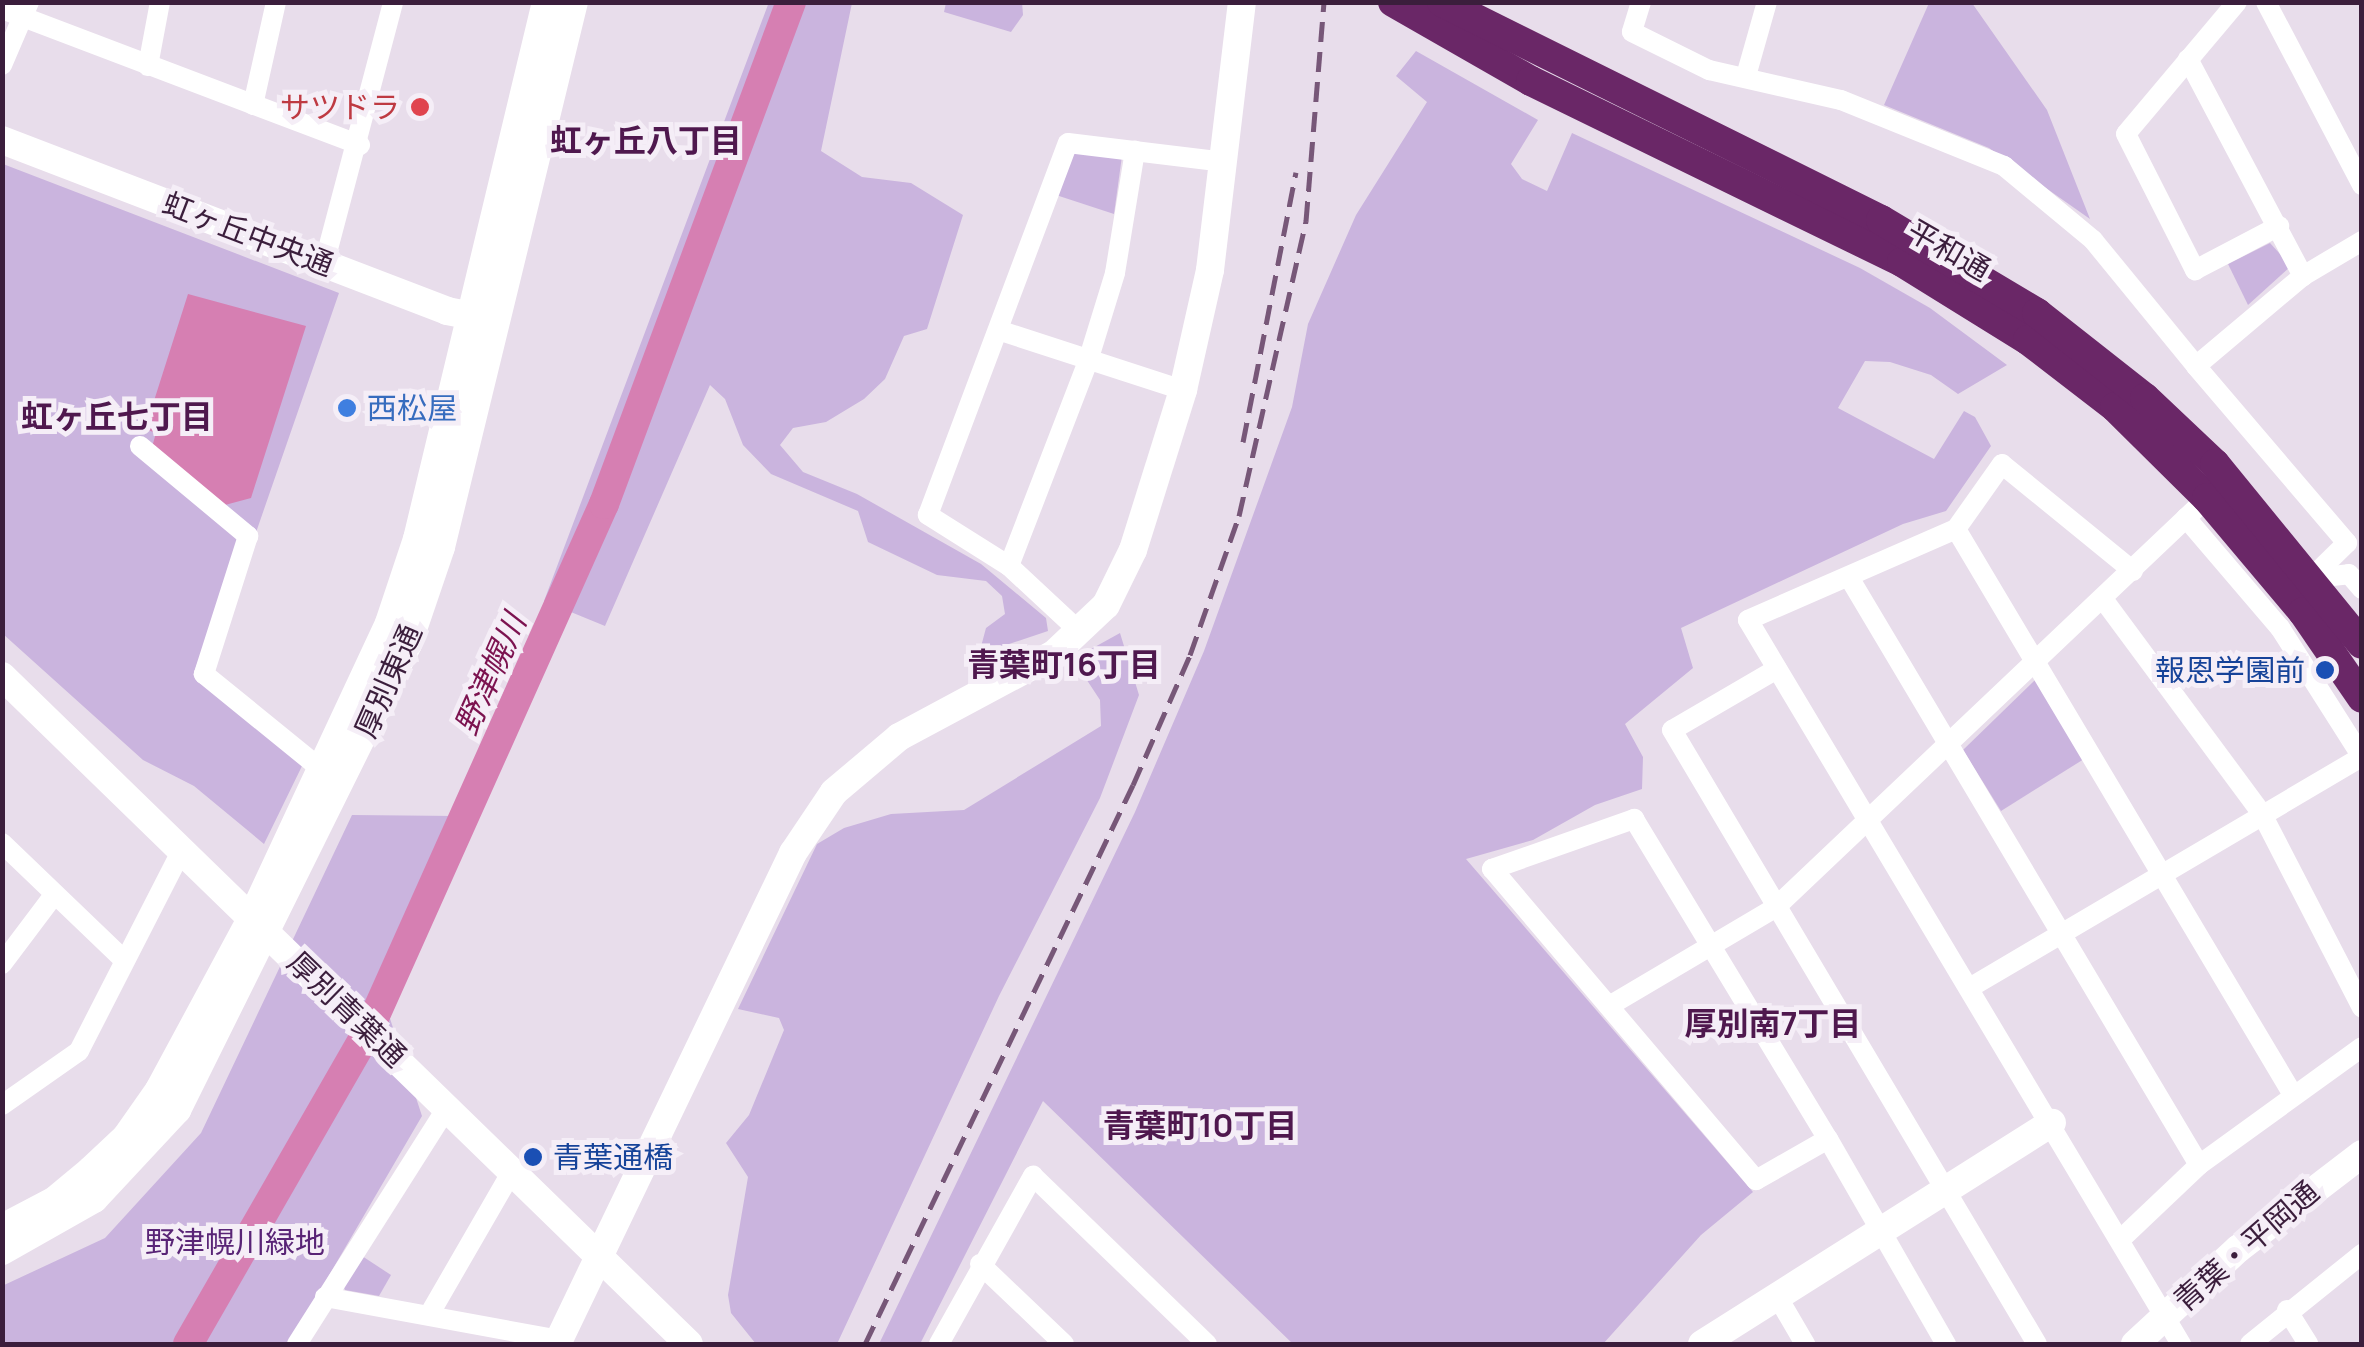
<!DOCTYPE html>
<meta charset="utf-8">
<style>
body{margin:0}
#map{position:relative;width:2364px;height:1347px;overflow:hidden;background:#e8ddeb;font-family:Manrope,"Noto Sans JP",sans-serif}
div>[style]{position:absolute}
.green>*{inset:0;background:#cab4de}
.water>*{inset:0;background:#d67fb2}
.river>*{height:30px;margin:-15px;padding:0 15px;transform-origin:15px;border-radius:15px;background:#d67fb2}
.street>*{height:20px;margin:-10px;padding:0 10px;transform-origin:10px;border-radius:10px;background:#fff}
.secondary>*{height:28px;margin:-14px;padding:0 14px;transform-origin:14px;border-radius:14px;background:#fff}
.highway>*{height:30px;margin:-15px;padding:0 15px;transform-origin:15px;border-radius:15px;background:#6a2767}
.rail>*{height:5px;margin-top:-2.5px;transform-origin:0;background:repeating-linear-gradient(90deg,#775778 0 20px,transparent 0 30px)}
.dots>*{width:28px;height:28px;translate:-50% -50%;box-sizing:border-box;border:5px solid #f5eef7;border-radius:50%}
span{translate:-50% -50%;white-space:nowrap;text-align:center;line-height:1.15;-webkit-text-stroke:10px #f5eef7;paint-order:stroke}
.health-label{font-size:30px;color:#be3a42}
.right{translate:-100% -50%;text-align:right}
.street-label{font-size:30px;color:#3b1e3c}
.shop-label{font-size:30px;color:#366cbe}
.left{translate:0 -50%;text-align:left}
.transit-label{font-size:30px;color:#164399}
.park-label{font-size:30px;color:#592476}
.neighbourhood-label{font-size:32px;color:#4f184e;font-weight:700}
.water-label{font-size:32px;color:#7c1350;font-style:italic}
.frame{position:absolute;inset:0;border:5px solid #3b1e3c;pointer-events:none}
</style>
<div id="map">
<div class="green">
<div style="clip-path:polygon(769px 2px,852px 3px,821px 151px,862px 177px,911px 183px,963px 215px,927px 329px,904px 336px,885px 379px,864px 399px,826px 422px,793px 428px,780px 445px,803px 472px,857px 494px,981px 564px,1046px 618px,1048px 631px,979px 654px,986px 628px,1005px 614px,1002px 596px,986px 581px,937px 575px,868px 542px,858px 511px,771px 474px,743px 445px,725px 399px,710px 385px,605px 626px,544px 601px)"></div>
<div style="clip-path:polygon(1022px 2px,1023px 15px,1011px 32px,944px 12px,946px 3px)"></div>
<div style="clip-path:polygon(1929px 3px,1972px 3px,2047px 110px,2090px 219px,1989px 148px,1884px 105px)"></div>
<div style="clip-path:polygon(1416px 51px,1538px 120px,1511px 164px,1522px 179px,1547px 191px,1572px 133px,1860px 268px,1930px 308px,2007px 365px,1958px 394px,1931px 375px,1890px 362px,1865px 361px,1838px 408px,1934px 459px,1964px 411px,1975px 417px,1991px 446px,1946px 511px,1903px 524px,1681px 628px,1693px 668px,1625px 724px,1643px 757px,1642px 789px,1595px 805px,1533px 840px,1466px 859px,1753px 1192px,1701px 1235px,1603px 1344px,1293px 1344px,1043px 1101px,920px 1344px,879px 1344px,1135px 812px,1204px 651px,1292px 407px,1308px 324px,1356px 215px,1427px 102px,1396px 76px)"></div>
<div style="clip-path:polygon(1073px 150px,1122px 156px,1114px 214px,1056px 195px)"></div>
<div style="clip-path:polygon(3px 164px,339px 293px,244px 567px,233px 565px,193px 675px,302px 766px,264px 844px,194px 786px,143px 760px,3px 634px)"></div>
<div style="clip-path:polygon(2270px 243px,2291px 266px,2248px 305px,2228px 264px)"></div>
<div style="clip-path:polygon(1120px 633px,1139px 695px,1100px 798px,999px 996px,837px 1344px,756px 1344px,731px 1313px,728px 1295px,748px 1177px,726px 1143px,749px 1115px,784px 1030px,779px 1018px,738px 1009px,817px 844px,844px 828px,891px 814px,964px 810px,1101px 726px,1100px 700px,1073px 659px)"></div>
<div style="clip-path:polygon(2036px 679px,2084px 759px,2001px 811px,1963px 750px)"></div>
<div style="clip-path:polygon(352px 815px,457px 816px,377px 979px,422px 1116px,289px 1344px,3px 1344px,2px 1286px,105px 1238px,201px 1133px)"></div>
<div style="clip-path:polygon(359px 1254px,391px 1275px,379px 1296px,345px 1290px,342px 1283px)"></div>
</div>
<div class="water">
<div style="clip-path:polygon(188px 294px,306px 326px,251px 498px,225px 505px,152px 447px,156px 433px,145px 429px)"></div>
</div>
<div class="river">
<div style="left:188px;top:1344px;width:363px;rotate:-60.1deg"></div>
<div style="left:369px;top:1029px;width:575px;rotate:-65.89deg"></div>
<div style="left:604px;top:504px;width:536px;rotate:-69.57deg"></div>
</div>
<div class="street">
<div style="left:1641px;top:2px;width:31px;rotate:107deg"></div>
<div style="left:1632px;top:32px;width:86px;rotate:26.3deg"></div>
<div style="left:1709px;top:70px;width:135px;rotate:12.8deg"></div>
<div style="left:1841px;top:100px;width:176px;rotate:22deg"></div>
<div style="left:2004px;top:166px;width:116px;rotate:39.7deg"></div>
<div style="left:2093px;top:240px;width:163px;rotate:50.7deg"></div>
<div style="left:2237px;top:2px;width:172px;rotate:130.1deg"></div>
<div style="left:2126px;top:134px;width:153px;rotate:63.1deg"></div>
<div style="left:2195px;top:270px;width:95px;rotate:-27.6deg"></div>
<div style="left:2266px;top:2px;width:207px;rotate:62.3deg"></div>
<div style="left:2px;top:9px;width:383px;rotate:20.8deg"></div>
<div style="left:2188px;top:59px;width:246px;rotate:62.1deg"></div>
<div style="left:2px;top:65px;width:69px;rotate:-66.8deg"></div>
<div style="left:148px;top:66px;width:65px;rotate:-79.4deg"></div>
<div style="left:1746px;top:76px;width:77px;rotate:-74.2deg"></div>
<div style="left:253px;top:105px;width:106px;rotate:-77.4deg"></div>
<div style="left:324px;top:264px;width:271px;rotate:-75.2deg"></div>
<div style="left:1001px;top:331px;width:191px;rotate:18deg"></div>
<div style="left:140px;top:446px;width:141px;rotate:39.8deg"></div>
<div style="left:248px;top:536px;width:145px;rotate:107.7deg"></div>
<div style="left:204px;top:674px;width:151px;rotate:39.1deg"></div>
<div style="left:1956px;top:529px;width:656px;rotate:59.22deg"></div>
<div style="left:1009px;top:566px;width:220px;rotate:-68.9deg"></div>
<div style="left:1088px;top:361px;width:92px;rotate:-72.9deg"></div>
<div style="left:1115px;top:273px;width:124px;rotate:-80.7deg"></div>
<div style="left:2133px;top:571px;width:169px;rotate:-140.8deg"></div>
<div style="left:2002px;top:464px;width:80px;rotate:125.3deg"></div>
<div style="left:1956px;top:529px;width:227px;rotate:156.4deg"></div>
<div style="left:1748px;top:620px;width:844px;rotate:59.12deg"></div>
<div style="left:2313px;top:578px;width:36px;rotate:-6deg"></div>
<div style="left:2349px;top:574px;width:20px;rotate:49deg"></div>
<div style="left:1850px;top:579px;width:682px;rotate:59.22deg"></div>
<div style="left:2302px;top:587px;width:63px;rotate:-44.4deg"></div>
<div style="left:2347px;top:543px;width:233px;rotate:-130.5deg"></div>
<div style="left:2196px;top:366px;width:140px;rotate:-40.1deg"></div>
<div style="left:2303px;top:276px;width:69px;rotate:-30.7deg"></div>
<div style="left:2103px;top:599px;width:267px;rotate:53.5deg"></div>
<div style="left:2262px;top:814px;width:218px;rotate:62.7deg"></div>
<div style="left:1079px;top:631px;width:96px;rotate:-137.1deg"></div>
<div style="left:1009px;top:566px;width:96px;rotate:-147.8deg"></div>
<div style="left:928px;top:515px;width:397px;rotate:-69.4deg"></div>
<div style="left:1068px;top:143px;width:158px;rotate:6.9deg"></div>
<div style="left:1777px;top:669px;width:121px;rotate:149.8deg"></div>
<div style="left:1672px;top:730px;width:714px;rotate:59.27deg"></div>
<div style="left:2px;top:843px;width:169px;rotate:43.8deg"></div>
<div style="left:2px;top:964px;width:86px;rotate:-53deg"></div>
<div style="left:1971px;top:987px;width:454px;rotate:-30.5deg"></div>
<div style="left:2362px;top:757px;width:153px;rotate:-122.4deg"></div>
<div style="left:2280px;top:628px;width:145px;rotate:-130.5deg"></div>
<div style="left:1609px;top:1006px;width:193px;rotate:-30.6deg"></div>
<div style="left:1775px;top:908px;width:596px;rotate:-43.5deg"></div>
<div style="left:2px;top:1105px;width:94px;rotate:-35deg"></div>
<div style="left:79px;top:1051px;width:228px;rotate:-62.9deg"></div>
<div style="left:1828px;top:1139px;width:83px;rotate:150.3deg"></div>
<div style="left:1756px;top:1180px;width:408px;rotate:-130.3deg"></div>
<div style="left:1492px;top:869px;width:151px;rotate:-19.4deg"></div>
<div style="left:1634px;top:819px;width:374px;rotate:58.8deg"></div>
<div style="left:1828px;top:1139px;width:237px;rotate:60.1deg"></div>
<div style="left:2120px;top:1240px;width:109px;rotate:-43.5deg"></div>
<div style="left:2199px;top:1165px;width:201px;rotate:-35.9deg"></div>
<div style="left:980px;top:1264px;width:116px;rotate:43.6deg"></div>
<div style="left:1777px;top:1296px;width:56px;rotate:59.7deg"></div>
<div style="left:325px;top:1297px;width:239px;rotate:10.4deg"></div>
<div style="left:2287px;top:1310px;width:40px;rotate:58deg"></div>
<div style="left:429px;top:1315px;width:166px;rotate:-60deg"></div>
<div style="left:297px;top:1344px;width:282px;rotate:-57.6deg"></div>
<div style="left:939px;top:1344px;width:193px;rotate:-60.8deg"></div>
<div style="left:1033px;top:1176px;width:242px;rotate:44deg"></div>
<div style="left:2250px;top:1344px;width:144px;rotate:-38.8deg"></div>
</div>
<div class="secondary">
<div style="left:2px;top:140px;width:477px;rotate:21deg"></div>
<div style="left:447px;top:311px;width:42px;rotate:11deg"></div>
<div style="left:2px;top:676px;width:958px;rotate:44.2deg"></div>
<div style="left:2px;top:1228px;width:60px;rotate:-27.8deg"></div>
<div style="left:55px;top:1200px;width:47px;rotate:-39.8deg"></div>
<div style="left:91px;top:1170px;width:48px;rotate:-43.3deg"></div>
<div style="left:126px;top:1137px;width:57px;rotate:-54.9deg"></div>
<div style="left:159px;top:1090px;width:196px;rotate:-61.7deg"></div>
<div style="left:252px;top:917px;width:324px;rotate:-65deg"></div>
<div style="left:389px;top:623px;width:89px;rotate:-71.6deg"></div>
<div style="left:417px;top:539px;width:552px;rotate:-76.49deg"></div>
<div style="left:2px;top:1251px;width:106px;rotate:-29.5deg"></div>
<div style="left:94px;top:1199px;width:122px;rotate:-47deg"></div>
<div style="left:177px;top:1110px;width:520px;rotate:-63.63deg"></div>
<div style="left:408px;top:644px;width:102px;rotate:-71.2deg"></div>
<div style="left:441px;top:547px;width:561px;rotate:-76.29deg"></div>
<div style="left:557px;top:1344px;width:545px;rotate:-64.33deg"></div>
<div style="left:793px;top:853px;width:73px;rotate:-56.1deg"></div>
<div style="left:834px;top:792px;width:85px;rotate:-40.2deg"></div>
<div style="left:899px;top:737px;width:176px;rotate:-28.2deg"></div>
<div style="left:1054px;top:654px;width:71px;rotate:-43.3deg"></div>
<div style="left:1106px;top:605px;width:61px;rotate:-63.9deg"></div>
<div style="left:1133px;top:550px;width:168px;rotate:-72.6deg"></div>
<div style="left:1183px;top:390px;width:123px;rotate:-77.3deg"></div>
<div style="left:1210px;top:270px;width:270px;rotate:-83.2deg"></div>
<div style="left:1702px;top:1344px;width:414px;rotate:-32.3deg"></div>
<div style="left:2135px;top:1344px;width:140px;rotate:-42.7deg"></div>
<div style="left:2238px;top:1249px;width:156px;rotate:-37.5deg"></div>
</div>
<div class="highway">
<div style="left:1393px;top:2px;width:159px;rotate:29.8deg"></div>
<div style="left:1531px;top:81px;width:413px;rotate:26deg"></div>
<div style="left:1902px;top:262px;width:148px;rotate:31.8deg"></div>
<div style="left:2028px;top:340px;width:110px;rotate:37.6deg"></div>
<div style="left:2115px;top:407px;width:129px;rotate:44.7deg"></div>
<div style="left:2207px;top:498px;width:149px;rotate:49.9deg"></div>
<div style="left:2303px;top:612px;width:104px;rotate:55.5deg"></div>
<div style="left:1442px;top:2px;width:490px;rotate:26.4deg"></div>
<div style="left:1881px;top:220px;width:182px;rotate:30.8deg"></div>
<div style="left:2037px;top:313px;width:137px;rotate:38.2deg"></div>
<div style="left:2145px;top:398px;width:96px;rotate:43.3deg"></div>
<div style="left:2215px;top:464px;width:232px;rotate:50.8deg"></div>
</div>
<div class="rail">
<div style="left:1243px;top:442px;width:275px;rotate:-78.9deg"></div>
<div style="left:865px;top:1344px;width:620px;rotate:-64.39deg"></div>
<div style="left:1133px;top:785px;width:142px;rotate:-66.3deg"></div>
<div style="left:1190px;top:655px;width:147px;rotate:-70.6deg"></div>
<div style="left:1239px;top:516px;width:303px;rotate:-77.2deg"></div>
<div style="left:1306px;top:221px;width:220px;rotate:-85.3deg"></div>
</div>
<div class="dots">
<div style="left:420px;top:107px;background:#e0444e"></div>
<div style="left:347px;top:408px;background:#3f7fe0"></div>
<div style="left:2325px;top:670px;background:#1a4fb4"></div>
<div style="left:533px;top:1157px;background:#1a4fb4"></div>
</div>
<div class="health-label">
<span class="right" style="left:400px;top:107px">サツドラ</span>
</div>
<div class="street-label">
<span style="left:248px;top:234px;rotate:21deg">虹ヶ丘中央通</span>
<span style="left:1949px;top:250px;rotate:30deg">平和通</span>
<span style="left:388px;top:681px;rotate:-66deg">厚別東通</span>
<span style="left:347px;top:1009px;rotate:44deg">厚別青葉通</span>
<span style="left:2246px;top:1246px;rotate:-41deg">青葉・平岡通</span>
</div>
<div class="shop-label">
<span class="left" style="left:367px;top:408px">西松屋</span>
</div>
<div class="transit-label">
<span class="right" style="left:2305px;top:670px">報恩学園前</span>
<span class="left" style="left:553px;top:1157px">青葉通橋</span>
</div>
<div class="park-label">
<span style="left:235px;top:1242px">野津幌川緑地</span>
</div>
<div class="neighbourhood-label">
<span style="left:646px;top:140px">虹ヶ丘八丁目</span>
<span style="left:117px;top:416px">虹ヶ丘七丁目</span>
<span style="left:1064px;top:664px">青葉町16丁目</span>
<span style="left:1773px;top:1023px">厚別南7丁目</span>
<span style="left:1200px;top:1125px">青葉町10丁目</span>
</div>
<div class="water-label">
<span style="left:490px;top:674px;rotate:-66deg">野津幌川</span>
</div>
<div class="frame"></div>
</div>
